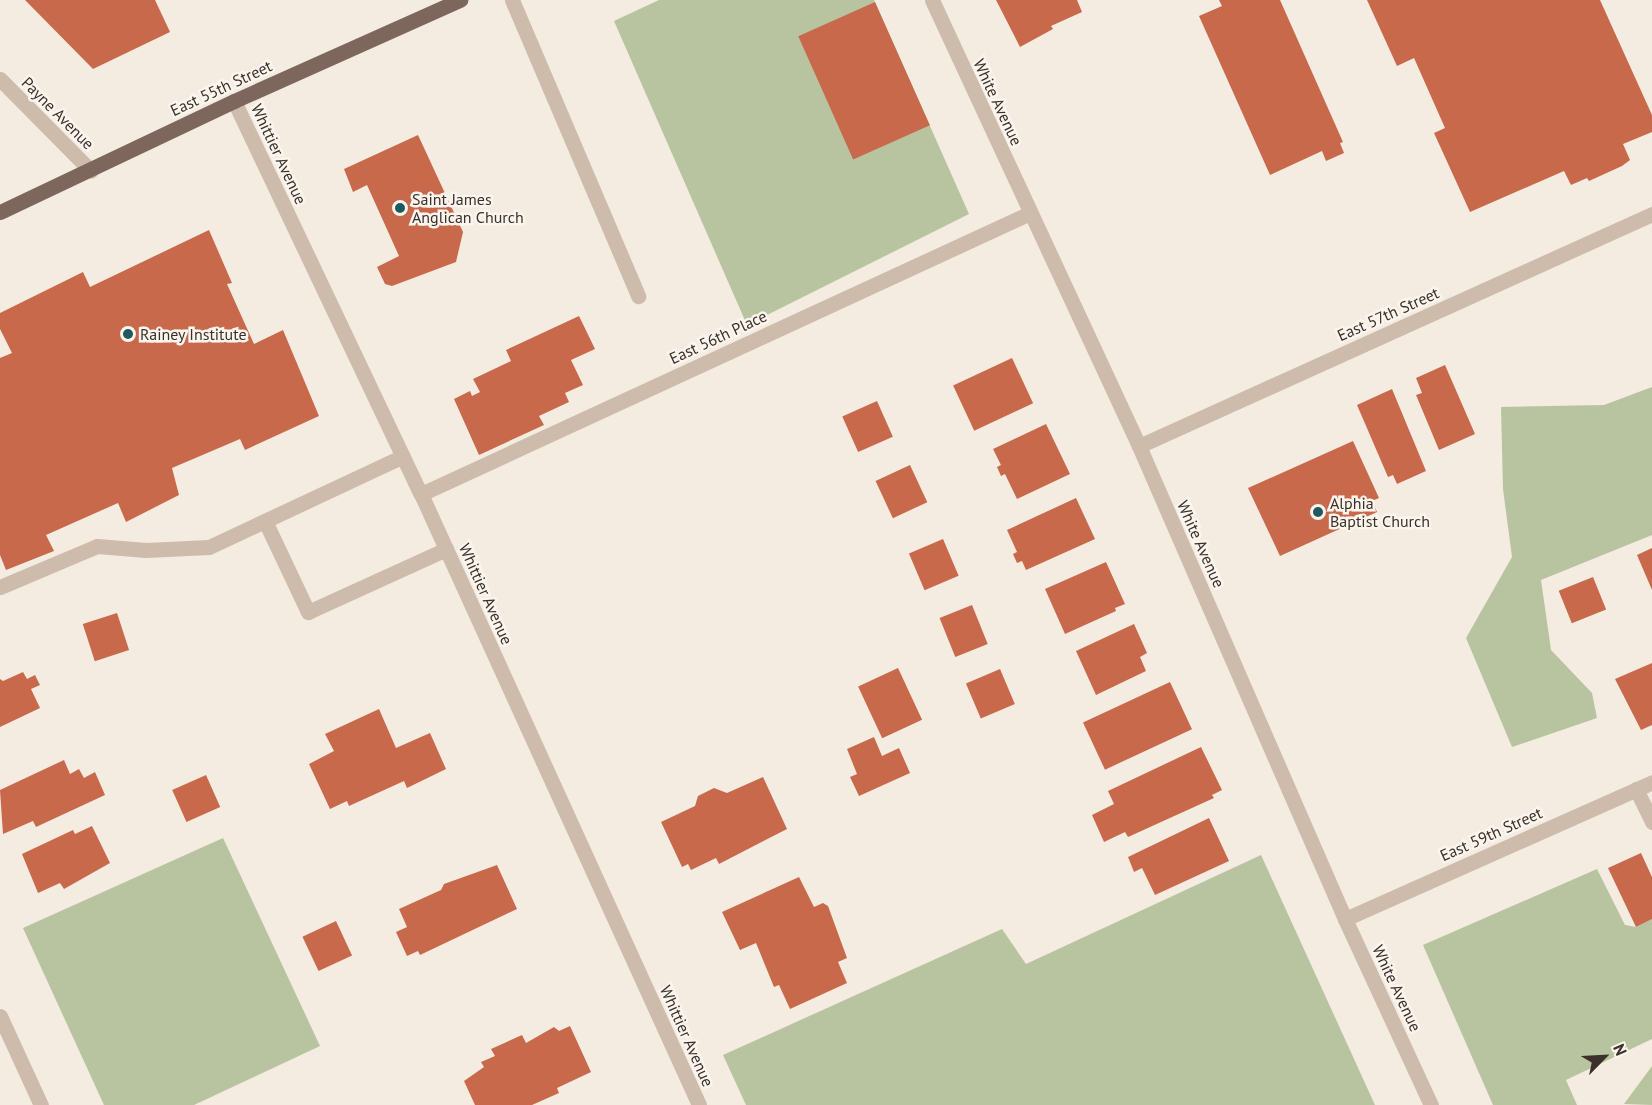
<!DOCTYPE html>
<style>
body{margin:0}
#map{position:relative;width:1652px;height:1105px;overflow:hidden;background:#f4ebe1;font-family:"PT Sans",sans-serif}
div>[style]{position:absolute}
.green>*{inset:0;background:#b8c4a0}
.building>*{inset:0;background:#c8694b;transform-origin:0 0}
.service>*{height:15px;margin:-7.5px;padding:0 7.5px;transform-origin:7.5px;border-radius:7.5px;background:#cdbbac}
.minor>*{height:15px;margin:-7.5px;padding:0 7.5px;transform-origin:7.5px;border-radius:7.5px;background:#cdbbac}
.tertiary>*{height:15px;margin:-7.5px;padding:0 7.5px;transform-origin:7.5px;border-radius:7.5px;background:#cdbbac}
.primary>*{height:15px;margin:-7.5px;padding:0 7.5px;transform-origin:7.5px;border-radius:7.5px;background:#7d675c}
.dots>*{width:16px;height:16px;translate:-50% -50%;box-sizing:border-box;border:3px solid #fbf5ee;border-radius:50%}
span{translate:-50% -50%;white-space:nowrap;text-align:center;line-height:1.15;-webkit-text-stroke:5px #fbf5ee;paint-order:stroke}
.street-label{font-size:16px;color:#3b302b}
.poi-label{font-size:16px;color:#3b302b}
.left{translate:0 -50%;text-align:left}
.north{position:absolute;left:1574px;top:1027px;width:60px;height:60px;-webkit-text-stroke:4px #fbf5ee;paint-order:stroke;rotate:66deg;font-size:16px;font-weight:700;line-height:24px;text-align:center;color:#3b302b}
.north::after{content:'';display:block;margin:auto;width:21px;height:27px;background:#3b302b;clip-path:polygon(50% 0,100% 100%,50% 72%,0 100%)}
</style>
<div id="map">
<div class="green">
<div style="clip-path:polygon(659px 0,874px 0,969px 214px,747px 325px,614px 21px)"></div>
<div style="clip-path:polygon(1652px 387px,1652px 535px,1541px 580px,1551px 650px,1592px 693px,1597px 718px,1512px 747px,1466px 638px,1512px 557px,1503px 489px,1501px 407px,1604px 405px)"></div>
<div style="clip-path:polygon(223px 838px,320px 1046px,194px 1105px,104px 1105px,23px 928px)"></div>
<div style="clip-path:polygon(1261px 855px,1375px 1105px,746px 1105px,723px 1055px,1002px 929px,1026px 964px)"></div>
<div style="clip-path:polygon(1597px 869px,1625px 925px,1636px 927px,1652px 919px,1652px 1039px,1566px 1080px,1577px 1105px,1493px 1105px,1423px 945px)"></div>
<div style="clip-path:polygon(1652px 1066px,1652px 1105px,1624px 1104px)"></div>
</div>
<div class="building">
<div style="clip-path:polygon(25px 0,155px 0,170px 32px,93px 69px)"></div>
<div style="clip-path:polygon(996px 0,1077px 0,1082px 12px,1051px 26px,1053px 29px,1020px 47px)"></div>
<div style="clip-path:polygon(1219px 0,1280px 0,1343px 142px,1340px 143px,1344px 153px,1326px 161px,1322px 151px,1270px 175px,1199px 16px,1222px 6px)"></div>
<div style="clip-path:polygon(1367px 0,1600px 0,1652px 115px,1652px 132px,1623px 144px,1630px 160px,1622px 166px,1589px 181px,1587px 178px,1571px 185px,1564px 171px,1470px 212px,1434px 133px,1445px 128px,1414px 58px,1397px 66px)"></div>
<div style="left:875px;top:2px;width:135px;height:84px;rotate:66deg"></div>
<div style="clip-path:polygon(418px 135px,463px 232px,456px 262px,392px 286px,385px 284px,377px 267px,399px 256px,367px 185px,353px 192px,344px 169px)"></div>
<div style="clip-path:polygon(209px 230px,232px 283px,227px 284px,254px 344px,283px 330px,319px 416px,245px 450px,240px 439px,172px 468px,179px 495px,126px 522px,118px 503px,46px 535px,54px 551px,6px 570px,0 555px,0 358px,12px 353px,0 329px,0 313px,83px 272px,90px 287px)"></div>
<div style="clip-path:polygon(579px 316px,595px 349px,571px 360px,583px 385px,565px 393px,569px 402px,539px 416px,544px 425px,479px 455px,454px 399px,470px 391px,472px 396px,480px 392px,473px 379px,511px 361px,506px 350px)"></div>
<div style="left:1012px;top:358px;width:50px;height:65px;rotate:65deg"></div>
<div style="clip-path:polygon(1445px 365px,1475px 434px,1439px 450px,1416px 395px,1422px 393px,1416px 378px)"></div>
<div style="clip-path:polygon(1392px 389px,1426px 471px,1397px 484px,1393px 475px,1388px 477px,1357px 405px)"></div>
<div style="left:877px;top:401px;width:39px;height:38px;rotate:66deg"></div>
<div style="clip-path:polygon(1046px 424px,1070px 474px,1017px 499px,1005px 474px,1001px 476px,997px 467px,1001px 465px,993px 449px)"></div>
<div style="clip-path:polygon(1353px 441px,1379px 498px,1372px 501px,1377px 512px,1280px 556px,1248px 488px)"></div>
<div style="left:910px;top:465px;width:41px;height:38px;rotate:65deg"></div>
<div style="clip-path:polygon(1076px 498px,1095px 539px,1026px 570px,1022px 561px,1017px 563px,1013px 554px,1017px 552px,1007px 530px)"></div>
<div style="left:943px;top:539px;width:40px;height:37px;rotate:67deg"></div>
<div style="clip-path:polygon(1652px 548px,1652px 590px,1637px 555px)"></div>
<div style="clip-path:polygon(1106px 562px,1125px 604px,1115px 608px,1116px 611px,1065px 634px,1045px 589px)"></div>
<div style="left:1593px;top:577px;width:35px;height:37px;rotate:68deg"></div>
<div style="left:972px;top:605px;width:42px;height:35px;rotate:68deg"></div>
<div style="left:117px;top:613px;width:39px;height:36px;rotate:72deg"></div>
<div style="clip-path:polygon(1134px 624px,1147px 653px,1140px 657px,1146px 671px,1096px 695px,1076px 651px)"></div>
<div style="clip-path:polygon(1652px 663px,1652px 725px,1641px 730px,1615px 679px)"></div>
<div style="left:898px;top:668px;width:57px;height:44px;rotate:65deg"></div>
<div style="left:1000px;top:669px;width:38px;height:37px;rotate:67deg"></div>
<div style="clip-path:polygon(23px 672px,27px 679px,35px 675px,40px 685px,31px 689px,40px 708px,0 727px,0 679px,3px 681px)"></div>
<div style="left:1170px;top:682px;width:52px;height:96px;rotate:65deg"></div>
<div style="clip-path:polygon(379px 709px,396px 748px,430px 733px,446px 769px,407px 788px,404px 781px,349px 806px,347px 801px,330px 809px,309px 764px,334px 751px,325px 734px)"></div>
<div style="clip-path:polygon(874px 737px,882px 756px,899px 748px,910px 773px,859px 796px,850px 777px,857px 774px,847px 749px)"></div>
<div style="clip-path:polygon(1201px 747px,1222px 790px,1212px 795px,1214px 798px,1128px 837px,1125px 832px,1104px 842px,1092px 815px,1114px 804px,1108px 791px)"></div>
<div style="clip-path:polygon(64px 760px,70px 774px,79px 769px,84px 778px,95px 772px,105px 795px,36px 827px,33px 821px,3px 834px,0 790px)"></div>
<div style="left:206px;top:775px;width:35px;height:37px;rotate:66deg"></div>
<div style="clip-path:polygon(763px 777px,787px 829px,719px 864px,716px 858px,691px 870px,688px 864px,682px 867px,661px 822px,695px 806px,698px 796px,714px 788px,727px 793px)"></div>
<div style="clip-path:polygon(1209px 818px,1229px 861px,1155px 895px,1142px 868px,1134px 872px,1128px 857px)"></div>
<div style="clip-path:polygon(92px 826px,110px 863px,64px 889px,60px 883px,38px 893px,22px 854px,73px 830px,75px 834px)"></div>
<div style="clip-path:polygon(1641px 853px,1652px 877px,1652px 919px,1636px 927px,1608px 868px)"></div>
<div style="clip-path:polygon(497px 865px,517px 909px,420px 955px,418px 951px,407px 956px,396px 932px,407px 927px,399px 909px,441px 890px,444px 884px)"></div>
<div style="clip-path:polygon(799px 877px,814px 907px,823px 903px,828px 906px,847px 958px,838px 962px,847px 983px,790px 1009px,779px 985px,774px 987px,756px 943px,740px 950px,722px 912px)"></div>
<div style="left:336px;top:921px;width:38px;height:37px;rotate:65deg"></div>
<div style="clip-path:polygon(570px 1026px,591px 1072px,557px 1088px,559px 1093px,532px 1105px,475px 1105px,464px 1081px,484px 1067px,481px 1062px,495px 1056px,491px 1049px,522px 1035px,526px 1043px,554px 1027px,559px 1031px)"></div>
</div>
<div class="service">
<div style="left:512px;top:0;width:322px;rotate:66.9deg"></div>
<div style="left:421px;top:494px;width:671px;rotate:-24.77deg"></div>
<div style="left:265px;top:521px;width:101px;rotate:64.7deg"></div>
<div style="left:308px;top:612px;width:152px;rotate:-24.5deg"></div>
<div style="left:0;top:587px;width:105px;rotate:-22.9deg"></div>
<div style="left:97px;top:546px;width:49px;rotate:4.7deg"></div>
<div style="left:146px;top:550px;width:63px;rotate:-2.7deg"></div>
<div style="left:209px;top:547px;width:214px;rotate:-25.1deg"></div>
<div style="left:1636px;top:789px;width:37px;rotate:64deg"></div>
</div>
<div class="minor">
<div style="left:932px;top:0;width:492px;rotate:65.1deg"></div>
<div style="left:1139px;top:446px;width:516px;rotate:66.47deg"></div>
<div style="left:1345px;top:919px;width:205px;rotate:65.2deg"></div>
<div style="left:234px;top:101px;width:435px;rotate:64.6deg"></div>
<div style="left:421px;top:494px;width:671px;rotate:65.53deg"></div>
<div style="left:1139px;top:446px;width:563px;rotate:-24.33deg"></div>
<div style="left:1345px;top:919px;width:336px;rotate:-24deg"></div>
<div style="left:0;top:1016px;width:98px;rotate:65.3deg"></div>
</div>
<div class="tertiary">
<div style="left:0;top:79px;width:129px;rotate:45.3deg"></div>
</div>
<div class="primary">
<div style="left:0;top:212px;width:259px;rotate:-25.4deg"></div>
<div style="left:234px;top:101px;width:248px;rotate:-24.1deg"></div>
</div>
<div class="dots">
<div style="left:400px;top:208px;background:#1f5a5e"></div>
<div style="left:128px;top:334px;background:#1f5a5e"></div>
<div style="left:1318px;top:512px;background:#1f5a5e"></div>
</div>
<div class="street-label">
<span style="left:221px;top:88px;rotate:-25deg">East 55th Street</span>
<span style="left:998px;top:102px;rotate:65deg">White Avenue</span>
<span style="left:58px;top:113px;rotate:45deg">Payne Avenue</span>
<span style="left:279px;top:154px;rotate:65deg">Whittier Avenue</span>
<span style="left:1388px;top:314px;rotate:-24deg">East 57th Street</span>
<span style="left:718px;top:337px;rotate:-25deg">East 56th Place</span>
<span style="left:1201px;top:544px;rotate:66deg">White Avenue</span>
<span style="left:486px;top:594px;rotate:66deg">Whittier Avenue</span>
<span style="left:1491px;top:834px;rotate:-24deg">East 59th Street</span>
<span style="left:1397px;top:988px;rotate:65deg">White Avenue</span>
<span style="left:687px;top:1036px;rotate:66deg">Whittier Avenue</span>
</div>
<div class="poi-label">
<span class="left" style="left:412px;top:208px">Saint James<br>Anglican Church</span>
<span class="left" style="left:140px;top:334px">Rainey Institute</span>
<span class="left" style="left:1330px;top:512px">Alphia<br>Baptist Church</span>
</div>
<div class="north">N</div>
</div>
